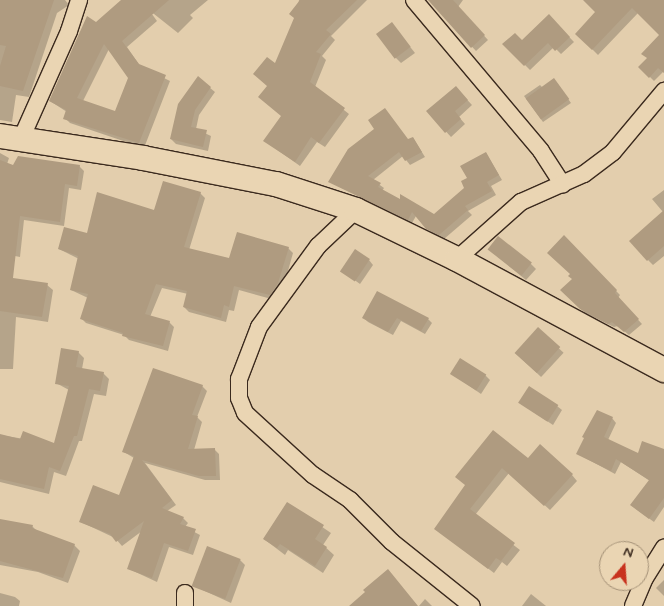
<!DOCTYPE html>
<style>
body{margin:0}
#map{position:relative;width:664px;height:606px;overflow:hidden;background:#e3cead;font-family:Mynerve,sans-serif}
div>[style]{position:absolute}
.shadow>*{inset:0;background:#0003;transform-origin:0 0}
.building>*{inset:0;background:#af9b80;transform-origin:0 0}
.roads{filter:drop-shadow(1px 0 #3b2a1e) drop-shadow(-1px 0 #3b2a1e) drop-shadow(0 1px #3b2a1e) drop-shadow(0 -1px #3b2a1e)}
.street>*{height:16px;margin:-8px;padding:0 8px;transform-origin:8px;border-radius:8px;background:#ead5b3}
.secondary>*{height:24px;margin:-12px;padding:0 12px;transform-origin:12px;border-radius:12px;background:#ead5b3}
span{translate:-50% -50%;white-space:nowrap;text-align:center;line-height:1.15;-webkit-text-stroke:4.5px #ead5b3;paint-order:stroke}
.north{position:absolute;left:599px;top:541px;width:50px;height:50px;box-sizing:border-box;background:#ead5b3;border:1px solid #a49177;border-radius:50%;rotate:18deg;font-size:14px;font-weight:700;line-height:20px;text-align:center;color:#3b2a1e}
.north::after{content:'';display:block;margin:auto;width:18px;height:22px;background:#c8321e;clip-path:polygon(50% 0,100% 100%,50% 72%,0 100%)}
</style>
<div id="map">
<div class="shadow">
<div style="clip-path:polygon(0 0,65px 0,69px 5px,57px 13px,29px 97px,16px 95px,12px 122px,0 120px)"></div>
<div style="clip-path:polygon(evenodd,128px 0,208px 0,190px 15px,193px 18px,178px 33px,149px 10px,157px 21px,127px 47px,140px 66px,170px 81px,144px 148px,70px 123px,65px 118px,67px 112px,50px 101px,96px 23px,128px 0,109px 49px,130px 78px,116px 113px,83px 101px,109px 49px)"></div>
<div style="clip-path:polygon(299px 0,367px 0,331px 36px,335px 40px,322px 56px,326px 60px,315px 87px,349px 114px,325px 147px,317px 142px,300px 166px,265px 141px,282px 116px,269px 86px,296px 19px)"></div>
<div style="clip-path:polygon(437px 0,463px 0,458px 7px,488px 40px,476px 51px,432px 4px)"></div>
<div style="clip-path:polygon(585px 0,664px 0,664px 39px,638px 13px,598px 55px,577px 34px,597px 12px)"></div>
<div style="clip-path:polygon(549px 16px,574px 42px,561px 54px,554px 47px,530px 70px,504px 44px,522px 41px)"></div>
<div style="clip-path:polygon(392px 24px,415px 53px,401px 63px,396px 58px)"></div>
<div style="clip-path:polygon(664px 50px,664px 71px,654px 81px,640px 67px)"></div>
<div style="clip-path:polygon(198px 78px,215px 92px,199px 115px,196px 129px,211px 136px,208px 151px,176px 144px,171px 139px)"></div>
<div style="clip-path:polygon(557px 83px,571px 103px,543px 122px,524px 96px,540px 85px,543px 88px)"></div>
<div style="clip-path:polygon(460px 92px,472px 105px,459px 117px,465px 124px,451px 137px,428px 112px)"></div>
<div style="clip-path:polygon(413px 138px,425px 157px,410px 165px,403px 156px,373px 180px,384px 188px,382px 191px,434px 216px,466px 188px,486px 153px,502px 180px,491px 186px,496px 195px,468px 211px,472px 215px,444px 239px,432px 233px,416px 216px,412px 223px,330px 182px)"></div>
<div style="clip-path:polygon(0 153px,9px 158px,7px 164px,14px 167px,79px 166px,84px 171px,81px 190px,69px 188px,64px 226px,24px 220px,20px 257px,0 253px)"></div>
<div style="clip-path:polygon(664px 190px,664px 256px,653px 265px,648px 260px,663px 212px,652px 199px)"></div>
<div style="clip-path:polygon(200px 193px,205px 198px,189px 250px,230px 260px,288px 248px,293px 253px,283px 289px,275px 300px,239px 290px,234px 311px,229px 310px,226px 322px,189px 312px,184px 307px,188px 294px,162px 288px,150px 317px,169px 322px,174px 327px,168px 351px,129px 340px,124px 335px,86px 323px,81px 318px,88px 298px,71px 290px,79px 259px,59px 249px,88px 234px)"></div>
<div style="clip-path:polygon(564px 237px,620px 295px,618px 298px,642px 324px,629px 335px,618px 326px,614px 327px,585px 313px,562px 290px,573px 280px)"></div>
<div style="clip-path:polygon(492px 252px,531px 264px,536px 269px,526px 280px)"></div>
<div style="clip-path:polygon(369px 260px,373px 265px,360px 284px,342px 271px)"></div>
<div style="clip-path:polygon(0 277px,47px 285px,53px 290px,48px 322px,16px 317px,13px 369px,0 369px)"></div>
<div style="clip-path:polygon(378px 293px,428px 319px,432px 323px,425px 334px,401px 321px,393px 335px,368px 322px,364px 318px)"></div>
<div style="left:538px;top:329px;width:35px;height:33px;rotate:43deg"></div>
<div style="clip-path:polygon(78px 352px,84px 358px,82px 369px,103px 373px,109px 379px,106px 396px,94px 394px,82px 441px,79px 441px,66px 476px,54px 472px,49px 494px,0 482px,0 435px,55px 444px,69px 390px,56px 383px)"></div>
<div style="clip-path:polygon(452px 374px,485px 375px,490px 380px,481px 394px)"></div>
<div style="clip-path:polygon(202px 386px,207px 391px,197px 417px,202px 422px,194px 450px,214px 449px,219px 454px,220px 480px,205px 480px,145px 463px,176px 505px,167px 511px,183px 518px,188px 523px,185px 527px,200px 535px,193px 555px,169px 547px,157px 582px,129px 569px,142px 531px,122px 546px,115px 538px,81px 522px,120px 496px,134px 458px,124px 452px)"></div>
<div style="clip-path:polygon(520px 403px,557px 406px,562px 410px,553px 425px)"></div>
<div style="clip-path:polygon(612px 418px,616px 423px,608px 440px,639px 454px,664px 450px,664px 507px,654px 522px,636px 509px,650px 481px,621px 462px,615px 474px,578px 454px)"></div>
<div style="clip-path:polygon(528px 460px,572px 475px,577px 481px,550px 510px,509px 473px,475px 515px,520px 550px,507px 566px,502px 562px,494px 573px,436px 529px,466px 485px,457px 476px)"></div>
<div style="clip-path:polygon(287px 503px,331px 533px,323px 545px,334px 555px,323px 573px,288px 550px,285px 555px,264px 539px)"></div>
<div style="clip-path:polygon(0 520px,32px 526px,37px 531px,74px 545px,80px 551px,68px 583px,38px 572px,0 565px)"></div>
<div style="clip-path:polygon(240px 560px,245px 565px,231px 603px,194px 586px)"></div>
<div style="clip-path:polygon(664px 580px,664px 596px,656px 588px)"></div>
<div style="clip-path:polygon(0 593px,15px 597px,20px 601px,19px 606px,0 606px)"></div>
<div style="clip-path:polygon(531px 594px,546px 606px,522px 606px)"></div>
<div style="clip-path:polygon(425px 599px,432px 606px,419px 606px)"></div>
</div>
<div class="building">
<div style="clip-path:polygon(0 0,54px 0,23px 91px,0 86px,0 66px,6px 46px,0 45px)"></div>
<div style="clip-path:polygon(evenodd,121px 0,169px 0,122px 41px,139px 64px,166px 75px,139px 143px,63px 119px,66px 110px,49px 101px,87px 16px,96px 22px,121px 0,104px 44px,128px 78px,115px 111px,77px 98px,104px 44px)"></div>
<div style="clip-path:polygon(300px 0,357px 0,326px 30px,331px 34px,316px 52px,321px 54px,310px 82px,345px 108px,319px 143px,311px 137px,295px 162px,263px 141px,281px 116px,258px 97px,267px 86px,253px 74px,267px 57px,275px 63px,294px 18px,289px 14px)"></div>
<div style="clip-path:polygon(428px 0,453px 0,485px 35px,471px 48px)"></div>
<div style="clip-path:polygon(583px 0,664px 0,664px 73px,658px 68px,649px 78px,638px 67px,647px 58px,641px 54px,659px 35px,632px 8px,592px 50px,575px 34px,595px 12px)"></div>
<div style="clip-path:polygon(549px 14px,570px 37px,555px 51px,548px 43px,524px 66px,502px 44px,515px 33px,522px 40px)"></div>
<div style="left:392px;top:22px;width:31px;height:20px;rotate:53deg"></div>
<div style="clip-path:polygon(198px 76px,211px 87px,195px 110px,191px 127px,207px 130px,203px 147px,170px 139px,178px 104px)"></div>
<div style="left:554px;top:78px;width:26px;height:35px;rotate:54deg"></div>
<div style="clip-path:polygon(456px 86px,468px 100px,455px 111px,461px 119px,445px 133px,426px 111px)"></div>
<div style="clip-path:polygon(385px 108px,408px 139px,413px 137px,422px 152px,405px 161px,399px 152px,368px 176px,381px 183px,378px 187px,400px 199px,400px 194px,434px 214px,464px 188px,461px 181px,467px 178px,460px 166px,486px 152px,499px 175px,487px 182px,492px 191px,465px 206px,468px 210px,439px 235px,426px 229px,412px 212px,408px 220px,328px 182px,348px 149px,374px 129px,368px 120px)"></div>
<div style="clip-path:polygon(18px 156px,80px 165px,77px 186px,65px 184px,60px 222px,20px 216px,13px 278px,48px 283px,42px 317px,0 311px,0 160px,13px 165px)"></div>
<div style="clip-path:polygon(163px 181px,201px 192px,184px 247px,229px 258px,237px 232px,289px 247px,278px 283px,270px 295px,234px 286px,229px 307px,224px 305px,221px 318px,183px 307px,187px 291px,156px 284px,145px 314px,170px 321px,163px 346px,122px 336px,123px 333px,80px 319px,88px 294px,70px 290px,78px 256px,58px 249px,64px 227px,87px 233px,97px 192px,154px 210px)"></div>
<div style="clip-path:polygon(664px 210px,664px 246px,647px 261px,629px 241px)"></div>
<div style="clip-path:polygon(564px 235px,617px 290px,615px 293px,639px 319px,624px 332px,612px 322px,608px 324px,580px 309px,560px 290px,572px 279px,568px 276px,570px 274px,547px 253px)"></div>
<div style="left:498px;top:236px;width:43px;height:17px;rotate:38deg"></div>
<div style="left:355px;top:249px;width:18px;height:27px;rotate:34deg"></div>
<div style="clip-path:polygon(377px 291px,429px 318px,421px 331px,397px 318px,388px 332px,362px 318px)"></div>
<div style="left:538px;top:327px;width:30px;height:35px;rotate:42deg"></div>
<div style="clip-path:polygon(61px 348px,79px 351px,76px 367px,104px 372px,100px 391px,89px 389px,77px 436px,74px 436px,60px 471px,49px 467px,44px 489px,0 479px,0 434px,20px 439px,23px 431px,54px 443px,69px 386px,55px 384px)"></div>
<div style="left:460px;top:358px;width:31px;height:19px;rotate:32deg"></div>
<div style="clip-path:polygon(153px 368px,203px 385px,192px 415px,198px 416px,188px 449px,215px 448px,216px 476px,199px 476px,142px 460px,172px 500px,162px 508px,184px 517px,180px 524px,196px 529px,188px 551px,164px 543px,152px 578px,127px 569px,144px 521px,116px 542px,110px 534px,79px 522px,93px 485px,119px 495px,134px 456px,122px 452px)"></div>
<div style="left:529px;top:386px;width:35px;height:20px;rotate:33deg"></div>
<div style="clip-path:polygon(597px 410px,613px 417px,604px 437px,638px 453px,642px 441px,664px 449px,664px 498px,649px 519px,630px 505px,649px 480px,616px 459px,611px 471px,576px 454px,584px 438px,582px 437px)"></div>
<div style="clip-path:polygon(493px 430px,528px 458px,540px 444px,573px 474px,544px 506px,502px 468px,470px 509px,515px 543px,501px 561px,496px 558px,488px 569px,434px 529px,465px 485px,455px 477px)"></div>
<div style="clip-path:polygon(287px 502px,324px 525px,315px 539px,327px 547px,315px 566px,280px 544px,277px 548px,263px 539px)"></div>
<div style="clip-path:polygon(0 519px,33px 525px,32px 528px,75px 544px,63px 578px,0 561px)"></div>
<div style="left:207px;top:546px;width:36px;height:43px;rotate:21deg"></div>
<div style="clip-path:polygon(388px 569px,418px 606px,349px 606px,365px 592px,363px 590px)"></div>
</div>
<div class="roads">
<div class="street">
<div style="left:414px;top:0;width:197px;rotate:49.9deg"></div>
<div style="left:541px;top:151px;width:40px;rotate:57.1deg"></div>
<div style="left:21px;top:139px;width:118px;rotate:-66deg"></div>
<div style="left:69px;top:31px;width:33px;rotate:-72deg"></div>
<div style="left:356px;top:210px;width:52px;rotate:136.5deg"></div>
<div style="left:318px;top:246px;width:100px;rotate:126.1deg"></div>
<div style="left:259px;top:327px;width:56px;rotate:111deg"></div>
<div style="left:239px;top:379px;width:19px;rotate:90deg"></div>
<div style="left:239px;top:398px;width:16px;rotate:68deg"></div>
<div style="left:245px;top:413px;width:92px;rotate:42.4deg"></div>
<div style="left:313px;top:475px;width:45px;rotate:34deg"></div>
<div style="left:350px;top:500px;width:59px;rotate:45deg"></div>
<div style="left:392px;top:542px;width:102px;rotate:38.7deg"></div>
<div style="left:457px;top:259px;width:86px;rotate:-41.7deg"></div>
<div style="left:521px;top:202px;width:69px;rotate:-24deg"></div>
<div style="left:584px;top:174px;width:36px;rotate:-37deg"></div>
<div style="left:613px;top:152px;width:80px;rotate:-50.1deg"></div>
<div style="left:185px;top:606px;width:13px;rotate:-90deg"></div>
<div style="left:633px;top:606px;width:30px;rotate:-67deg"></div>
<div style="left:645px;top:578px;width:36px;rotate:-58deg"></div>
</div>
<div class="secondary">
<div style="left:0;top:136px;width:145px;rotate:8.7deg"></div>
<div style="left:143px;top:158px;width:136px;rotate:11.1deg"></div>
<div style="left:276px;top:184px;width:84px;rotate:18deg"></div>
<div style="left:356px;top:210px;width:112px;rotate:25.9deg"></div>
<div style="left:457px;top:259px;width:235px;rotate:28.2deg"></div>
</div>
</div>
<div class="north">N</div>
</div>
